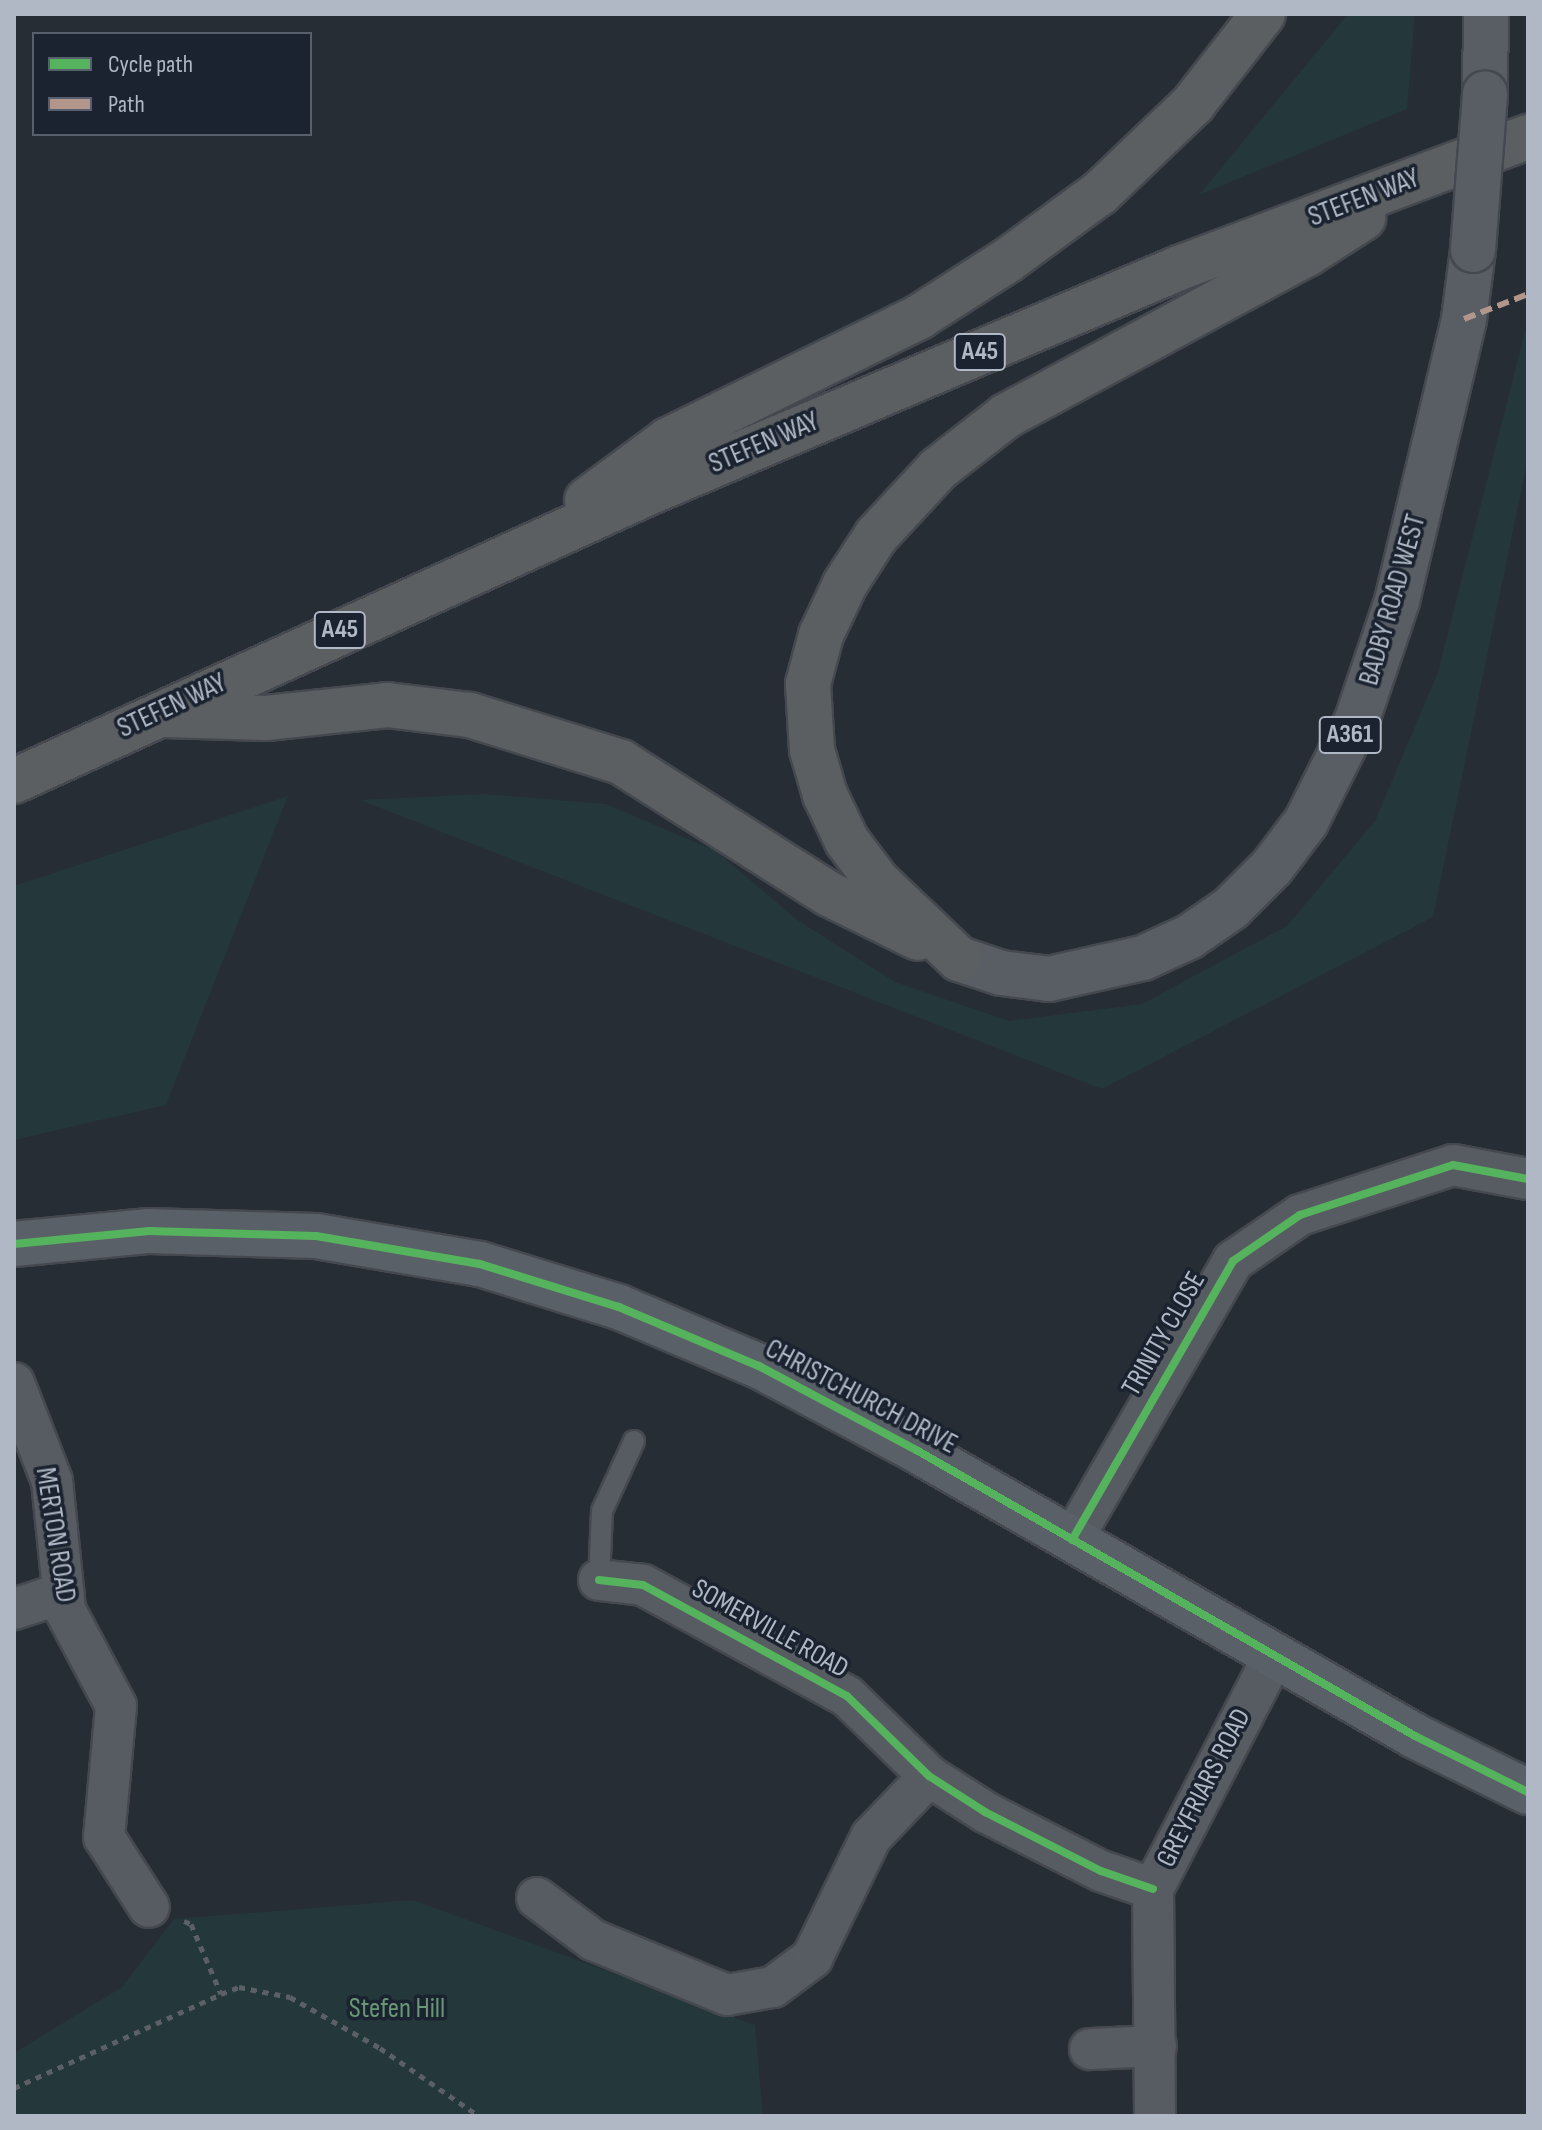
<!DOCTYPE html>
<style>
body{margin:0}
#map{position:relative;width:1542px;height:2130px;overflow:hidden;background:#272d34;font-family:"Sofia Sans Condensed",sans-serif}
div>[style]{position:absolute}
.green>*{inset:0;background:#24373a}
.path>*{height:5px;margin-top:-2.5px;transform-origin:0;background:repeating-linear-gradient(90deg,#5a6066 0 6px,transparent 0 12px)}
.roads{filter:drop-shadow(2px 0 #45494f) drop-shadow(-2px 0 #45494f) drop-shadow(0 2px #45494f) drop-shadow(0 -2px #45494f)}
.lane>*{height:20px;margin:-10px;padding:0 10px;transform-origin:10px;border-radius:10px;background:#575b62}
.street>*{height:40px;margin:-20px;padding:0 20px;transform-origin:20px;border-radius:20px;background:#575b62}
.secondary>*{height:44px;margin:-22px;padding:0 22px;transform-origin:22px;border-radius:22px;background:#5a6068}
.primary>*{height:44px;margin:-22px;padding:0 22px;transform-origin:22px;border-radius:22px;background:#595d64}
.highway>*{height:44px;margin:-22px;padding:0 22px;transform-origin:22px;border-radius:22px;background:#5c5f62}
.bridges{filter:drop-shadow(2px 0 #444951) drop-shadow(-2px 0 #444951) drop-shadow(0 2px #444951) drop-shadow(0 -2px #444951)}
.primary-bridge>*{height:44px;margin:-22px;padding:0 22px;transform-origin:22px;border-radius:22px;background:#595d64}
.quiet>*{height:6px;margin-top:-3px;transform-origin:0;background:repeating-linear-gradient(90deg,#b2968c 0 12px,transparent 0 18px)}
.cycleway>*{height:8px;margin:-4px;padding:0 4px;transform-origin:4px;border-radius:4px;background:#56b35d}
span{translate:-50% -50%;white-space:nowrap;text-align:center;line-height:1.15;-webkit-text-stroke:7px #1a232f;paint-order:stroke}
.shield-label span{padding:2px 6px;background:#1a232f;border:2px solid;border-radius:6px;-webkit-text-stroke-width:0}
.shield-label{font-size:26px;color:#b0b8c6;font-weight:700}
.street-label{font-size:28px;color:#b0b8c6}
.park-label{font-size:28px;color:#679873}
.frame{position:absolute;inset:0;border:16px solid #b0b8c6;pointer-events:none}
.legend{position:absolute;left:32px;top:32px;width:280px;height:104px;box-sizing:border-box;background:#1a232f;border:2px solid #565f6b;margin:0;padding:10px 14px;list-style:none;font-size:24px;color:#b0b8c6}
.legend li{display:flex;align-items:center;gap:16px;height:40px}
.legend b{width:40px;border:2px solid #565f6b}
</style>
<div id="map">
<div class="green">
<div style="clip-path:polygon(1348px 14px,1415px 14px,1407px 109px,1199px 195px)"></div>
<div style="clip-path:polygon(1528px 320px,1528px 458px,1433px 917px,1102px 1089px,360px 800px,483px 794px,606px 804px,716px 851px,796px 919px,895px 982px,1009px 1021px,1142px 1004px,1287px 926px,1375px 821px,1438px 672px)"></div>
<div style="clip-path:polygon(288px 796px,166px 1105px,14px 1140px,14px 886px)"></div>
<div style="clip-path:polygon(413px 1900px,755px 2025px,763px 2116px,14px 2116px,14px 2053px,122px 1987px,174px 1919px)"></div>
</div>
<div class="path">
<div style="left:184px;top:1921px;width:8px;rotate:23deg"></div>
<div style="left:191px;top:1924px;width:76px;rotate:66.8deg"></div>
<div style="left:221px;top:1994px;width:19px;rotate:-21deg"></div>
<div style="left:239px;top:1987px;width:52px;rotate:11.1deg"></div>
<div style="left:290px;top:1997px;width:103px;rotate:29.5deg"></div>
<div style="left:380px;top:2048px;width:120px;rotate:34.5deg"></div>
<div style="left:14px;top:2088px;width:227px;rotate:-24.4deg"></div>
</div>
<div class="roads">
<div class="lane">
<div style="left:599px;top:1580px;width:69px;rotate:-87.5deg"></div>
<div style="left:602px;top:1511px;width:77px;rotate:-65.4deg"></div>
</div>
<div class="street">
<div style="left:14px;top:1383px;width:105px;rotate:68.8deg"></div>
<div style="left:52px;top:1481px;width:130px;rotate:84.2deg"></div>
<div style="left:65px;top:1610px;width:109px;rotate:62deg"></div>
<div style="left:116px;top:1706px;width:132px;rotate:95.2deg"></div>
<div style="left:104px;top:1837px;width:83px;rotate:57.3deg"></div>
<div style="left:1072px;top:1540px;width:322px;rotate:-60deg"></div>
<div style="left:1233px;top:1261px;width:81px;rotate:-34.5deg"></div>
<div style="left:1300px;top:1215px;width:161px;rotate:-18.1deg"></div>
<div style="left:1453px;top:1165px;width:76px;rotate:10.6deg"></div>
<div style="left:599px;top:1580px;width:44px;rotate:6.5deg"></div>
<div style="left:643px;top:1585px;width:232px;rotate:28.6deg"></div>
<div style="left:847px;top:1696px;width:115px;rotate:44.3deg"></div>
<div style="left:929px;top:1776px;width:67px;rotate:32.7deg"></div>
<div style="left:985px;top:1812px;width:130px;rotate:27deg"></div>
<div style="left:1101px;top:1871px;width:55px;rotate:19.1deg"></div>
<div style="left:14px;top:1609px;width:52px;rotate:-18.1deg"></div>
<div style="left:537px;top:1898px;width:70px;rotate:36.9deg"></div>
<div style="left:593px;top:1940px;width:145px;rotate:22.3deg"></div>
<div style="left:727px;top:1995px;width:47px;rotate:-9.9deg"></div>
<div style="left:773px;top:1987px;width:49px;rotate:-36.6deg"></div>
<div style="left:812px;top:1958px;width:135px;rotate:-64deg"></div>
<div style="left:871px;top:1837px;width:84px;rotate:-46.4deg"></div>
<div style="left:1090px;top:2049px;width:66px;rotate:-2.6deg"></div>
<div style="left:1155px;top:2116px;width:227px;rotate:-90.5deg"></div>
<div style="left:1153px;top:1889px;width:263px;rotate:-62.6deg"></div>
</div>
<div class="secondary">
<div style="left:14px;top:1244px;width:136px;rotate:-5.5deg"></div>
<div style="left:149px;top:1231px;width:167px;rotate:1.7deg"></div>
<div style="left:316px;top:1236px;width:166px;rotate:9.7deg"></div>
<div style="left:480px;top:1264px;width:145px;rotate:17.2deg"></div>
<div style="left:619px;top:1307px;width:152px;rotate:22.9deg"></div>
<div style="left:759px;top:1366px;width:180px;rotate:28.1deg"></div>
<div style="left:918px;top:1451px;width:573px;rotate:29.83deg"></div>
<div style="left:1415px;top:1736px;width:126px;rotate:26.4deg"></div>
</div>
<div class="primary">
<div style="left:1485px;top:93px;width:79px;rotate:-89.3deg"></div>
<div style="left:959px;top:959px;width:44px;rotate:18.4deg"></div>
<div style="left:1001px;top:973px;width:48px;rotate:7.1deg"></div>
<div style="left:1049px;top:979px;width:96px;rotate:-12.6deg"></div>
<div style="left:1143px;top:958px;width:51px;rotate:-24.5deg"></div>
<div style="left:1189px;top:937px;width:51px;rotate:-34.6deg"></div>
<div style="left:1231px;top:908px;width:58px;rotate:-45deg"></div>
<div style="left:1272px;top:867px;width:56px;rotate:-52.9deg"></div>
<div style="left:1306px;top:822px;width:114px;rotate:-63.4deg"></div>
<div style="left:1357px;top:720px;width:126px;rotate:-71.4deg"></div>
<div style="left:1397px;top:601px;width:290px;rotate:-76.6deg"></div>
<div style="left:1464px;top:319px;width:70px;rotate:-82.6deg"></div>
</div>
<div class="highway">
<div style="left:587px;top:500px;width:101px;rotate:-36.5deg"></div>
<div style="left:668px;top:440px;width:280px;rotate:-26.1deg"></div>
<div style="left:919px;top:317px;width:106px;rotate:-32.6deg"></div>
<div style="left:1008px;top:260px;width:114px;rotate:-36.1deg"></div>
<div style="left:1100px;top:193px;width:129px;rotate:-43.7deg"></div>
<div style="left:1193px;top:104px;width:114px;rotate:-52.1deg"></div>
<div style="left:164px;top:715px;width:102px;rotate:1.7deg"></div>
<div style="left:266px;top:718px;width:122px;rotate:-6.1deg"></div>
<div style="left:387px;top:705px;width:84px;rotate:6.9deg"></div>
<div style="left:470px;top:715px;width:158px;rotate:17.3deg"></div>
<div style="left:621px;top:762px;width:246px;rotate:32.4deg"></div>
<div style="left:829px;top:894px;width:99px;rotate:26.3deg"></div>
<div style="left:14px;top:781px;width:696px;rotate:-24.43deg"></div>
<div style="left:648px;top:493px;width:577px;rotate:-22.96deg"></div>
<div style="left:1179px;top:268px;width:373px;rotate:-20.6deg"></div>
<div style="left:959px;top:959px;width:113px;rotate:-136.4deg"></div>
<div style="left:877px;top:881px;width:50px;rotate:-126.9deg"></div>
<div style="left:847px;top:841px;width:51px;rotate:-115.6deg"></div>
<div style="left:825px;top:795px;width:47px;rotate:-106.1deg"></div>
<div style="left:812px;top:750px;width:66px;rotate:-93.5deg"></div>
<div style="left:808px;top:684px;width:51px;rotate:-75.1deg"></div>
<div style="left:821px;top:635px;width:56px;rotate:-64.8deg"></div>
<div style="left:845px;top:584px;width:57px;rotate:-57.1deg"></div>
<div style="left:876px;top:536px;width:91px;rotate:-47.2deg"></div>
<div style="left:938px;top:469px;width:86px;rotate:-37.9deg"></div>
<div style="left:1006px;top:416px;width:342px;rotate:-28.3deg"></div>
<div style="left:1307px;top:254px;width:67px;rotate:-32.7deg"></div>
</div>
</div>
<div class="bridges">
<div class="primary-bridge">
<div style="left:1473px;top:250px;width:157px;rotate:-85.6deg"></div>
</div>
</div>
<div class="quiet">
<div style="left:1464px;top:319px;width:69px;rotate:-21.3deg"></div>
</div>
<div class="cycleway">
<div style="left:14px;top:1244px;width:136px;rotate:-5.5deg"></div>
<div style="left:149px;top:1231px;width:167px;rotate:1.7deg"></div>
<div style="left:316px;top:1236px;width:166px;rotate:9.7deg"></div>
<div style="left:480px;top:1264px;width:145px;rotate:17.2deg"></div>
<div style="left:619px;top:1307px;width:152px;rotate:22.9deg"></div>
<div style="left:759px;top:1366px;width:180px;rotate:28.1deg"></div>
<div style="left:918px;top:1451px;width:573px;rotate:29.83deg"></div>
<div style="left:1415px;top:1736px;width:126px;rotate:26.4deg"></div>
<div style="left:1072px;top:1540px;width:322px;rotate:-60deg"></div>
<div style="left:1233px;top:1261px;width:81px;rotate:-34.5deg"></div>
<div style="left:1300px;top:1215px;width:161px;rotate:-18.1deg"></div>
<div style="left:1453px;top:1165px;width:76px;rotate:10.6deg"></div>
<div style="left:599px;top:1580px;width:44px;rotate:6.5deg"></div>
<div style="left:643px;top:1585px;width:232px;rotate:28.6deg"></div>
<div style="left:847px;top:1696px;width:115px;rotate:44.3deg"></div>
<div style="left:929px;top:1776px;width:67px;rotate:32.7deg"></div>
<div style="left:985px;top:1812px;width:130px;rotate:27deg"></div>
<div style="left:1101px;top:1871px;width:55px;rotate:19.1deg"></div>
</div>
<div class="shield-label">
<span style="left:980px;top:352px">A45</span>
<span style="left:340px;top:630px">A45</span>
<span style="left:1350px;top:735px">A361</span>
</div>
<div class="street-label">
<span style="left:1364px;top:198px;rotate:-21deg">STEFEN WAY</span>
<span style="left:764px;top:443px;rotate:-23deg">STEFEN WAY</span>
<span style="left:1393px;top:600px;rotate:-74deg">BADBY ROAD WEST</span>
<span style="left:172px;top:706px;rotate:-25deg">STEFEN WAY</span>
<span style="left:1164px;top:1334px;rotate:-60deg">TRINITY CLOSE</span>
<span style="left:861px;top:1397px;rotate:28deg">CHRISTCHURCH DRIVE</span>
<span style="left:55px;top:1535px;rotate:81deg">MERTON ROAD</span>
<span style="left:770px;top:1629px;rotate:29deg">SOMERVILLE ROAD</span>
<span style="left:1204px;top:1788px;rotate:-63deg">GREYFRIARS ROAD</span>
</div>
<div class="park-label">
<span style="left:397px;top:2009px">Stefen Hill</span>
</div>
<div class="frame"></div>
<ul class="legend">
<li><b style="height:10px;background:#56b35d"></b>Cycle path</li>
<li><b style="height:10px;background:#b2968c"></b>Path</li>
</ul>
</div>
